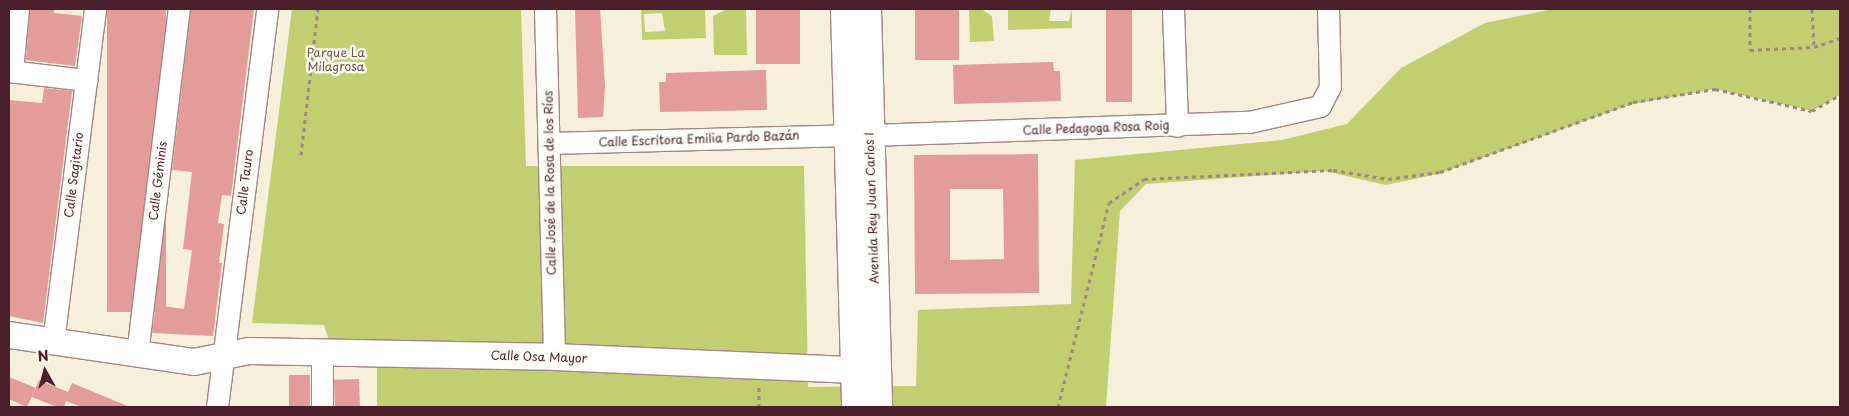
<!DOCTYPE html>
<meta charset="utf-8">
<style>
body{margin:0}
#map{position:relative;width:1849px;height:416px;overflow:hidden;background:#f6efdc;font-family:"Playpen Sans",sans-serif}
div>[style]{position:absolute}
.green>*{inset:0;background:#c1cf71}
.building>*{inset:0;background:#e39c9a;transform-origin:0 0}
.path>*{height:3px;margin-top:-1.5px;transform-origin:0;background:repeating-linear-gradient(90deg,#a08784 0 4px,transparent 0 8px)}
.roads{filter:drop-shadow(1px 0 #a08784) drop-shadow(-1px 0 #a08784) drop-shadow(0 1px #a08784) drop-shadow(0 -1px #a08784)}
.minor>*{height:21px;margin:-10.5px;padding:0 10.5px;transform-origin:10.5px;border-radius:10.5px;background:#fff}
.tertiary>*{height:26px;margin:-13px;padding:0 13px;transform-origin:13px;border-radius:13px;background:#fff}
.primary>*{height:28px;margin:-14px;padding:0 14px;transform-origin:14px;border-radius:14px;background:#fff}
span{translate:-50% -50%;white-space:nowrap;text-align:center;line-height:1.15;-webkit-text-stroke:5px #fdfcf7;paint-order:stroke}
.park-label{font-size:12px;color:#6e5440}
.street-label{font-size:12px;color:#4a1f2b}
.frame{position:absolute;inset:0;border:10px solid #4a1f2b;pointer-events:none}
.north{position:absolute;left:20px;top:346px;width:50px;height:50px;-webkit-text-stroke:4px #fdfcf7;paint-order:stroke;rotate:353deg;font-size:14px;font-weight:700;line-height:20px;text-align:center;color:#4a1f2b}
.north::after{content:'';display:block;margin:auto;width:18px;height:22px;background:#4a1f2b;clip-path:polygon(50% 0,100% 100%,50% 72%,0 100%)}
</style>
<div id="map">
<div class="green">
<div style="clip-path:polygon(292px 9px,521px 9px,526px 166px,804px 166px,808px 387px,916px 386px,918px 310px,1071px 304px,1075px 160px,1282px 140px,1347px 124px,1401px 68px,1485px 23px,1553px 9px,1840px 9px,1840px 95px,1812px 111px,1715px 89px,1629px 105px,1438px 174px,1386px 185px,1324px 171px,1146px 184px,1120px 211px,1106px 407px,377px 407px,377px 363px,331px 347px,324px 325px,252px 323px)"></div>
<div style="clip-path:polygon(evenodd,641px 9px,705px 9px,706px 38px,642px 40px,641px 9px,662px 13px,665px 31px,645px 32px,644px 14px,662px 13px)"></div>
<div style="clip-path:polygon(727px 9px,746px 9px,747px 55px,714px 55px,713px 16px)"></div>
<div style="clip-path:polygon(969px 9px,981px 9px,992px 16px,994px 41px,970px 42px)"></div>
<div style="clip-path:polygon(1008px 9px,1051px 9px,1049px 21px,1069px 21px,1072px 9px,1072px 28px,1008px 30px)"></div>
</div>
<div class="building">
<div style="clip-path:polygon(30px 9px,54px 9px,54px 13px,82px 16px,75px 66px,26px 60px)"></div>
<div style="left:107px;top:9px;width:59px;height:303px"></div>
<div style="clip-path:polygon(191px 9px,254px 9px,231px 196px,222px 195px,218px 223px,224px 224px,219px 263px,222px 263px,213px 336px,152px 333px,156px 305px,184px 309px,192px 250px,183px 249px,192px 172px,172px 170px)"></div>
<div style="clip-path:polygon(575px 9px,600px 9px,605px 86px,603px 117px,578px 118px)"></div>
<div style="left:756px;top:9px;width:44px;height:55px"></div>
<div style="left:915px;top:9px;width:44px;height:51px"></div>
<div style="left:1106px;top:9px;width:26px;height:93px"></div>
<div style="clip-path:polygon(1053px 62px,1054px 71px,1060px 71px,1061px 101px,954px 104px,953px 65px)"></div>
<div style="clip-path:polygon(766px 70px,767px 110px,660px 112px,659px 82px,666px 82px,666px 73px)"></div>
<div style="clip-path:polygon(44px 88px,72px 91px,43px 323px,9px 316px,9px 100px,42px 103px)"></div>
<div style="clip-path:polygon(evenodd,1038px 154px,1039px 293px,915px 294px,914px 155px,1038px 154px,950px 189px,1003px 189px,1004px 259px,950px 260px,950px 189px)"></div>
<div style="left:289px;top:375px;width:21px;height:32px"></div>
<div style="clip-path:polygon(9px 377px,36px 388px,27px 407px,9px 399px)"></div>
<div style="left:359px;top:379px;width:28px;height:25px;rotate:88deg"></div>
<div style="clip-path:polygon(39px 380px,68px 392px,72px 383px,130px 407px,82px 407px,66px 401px,64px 407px,57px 407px,32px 397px)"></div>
</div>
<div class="path">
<div style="left:1750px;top:9px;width:41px;rotate:90deg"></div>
<div style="left:1750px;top:50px;width:64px;rotate:-2.7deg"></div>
<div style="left:1814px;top:47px;width:28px;rotate:-19deg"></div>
<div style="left:1812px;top:9px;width:38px;rotate:87deg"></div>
<div style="left:301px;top:155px;width:147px;rotate:-83.4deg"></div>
<div style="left:759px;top:407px;width:22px;rotate:-90deg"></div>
<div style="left:1058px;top:407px;width:210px;rotate:-76deg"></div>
<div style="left:1109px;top:203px;width:42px;rotate:-34.4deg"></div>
<div style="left:1144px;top:179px;width:189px;rotate:-2.7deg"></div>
<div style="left:1333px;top:170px;width:56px;rotate:9.3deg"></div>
<div style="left:1388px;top:179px;width:52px;rotate:-7.7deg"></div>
<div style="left:1440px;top:172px;width:205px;rotate:-19.9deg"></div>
<div style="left:1633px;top:102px;width:83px;rotate:-9deg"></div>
<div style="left:1715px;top:89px;width:99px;rotate:12.8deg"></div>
<div style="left:1812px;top:111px;width:32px;rotate:-30deg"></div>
</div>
<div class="roads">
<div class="minor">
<div style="left:545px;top:9px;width:348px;rotate:88.5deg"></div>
<div style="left:1173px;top:9px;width:117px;rotate:88deg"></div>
<div style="left:9px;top:71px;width:78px;rotate:6.7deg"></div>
<div style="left:12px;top:71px;width:62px;rotate:-84.5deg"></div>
<div style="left:870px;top:135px;width:379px;rotate:-2deg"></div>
<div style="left:1249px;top:122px;width:73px;rotate:-12.7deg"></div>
<div style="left:1320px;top:106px;width:22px;rotate:-63deg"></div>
<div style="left:1330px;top:86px;width:77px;rotate:-91.5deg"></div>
<div style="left:549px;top:143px;width:300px;rotate:-1.5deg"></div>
<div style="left:53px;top:342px;width:336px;rotate:-82.8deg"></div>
<div style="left:137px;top:354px;width:348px;rotate:-83.1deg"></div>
<div style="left:217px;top:407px;width:401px;rotate:-82.8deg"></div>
<div style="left:322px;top:407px;width:54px;rotate:-90deg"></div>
</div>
<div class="tertiary">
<div style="left:9px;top:335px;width:187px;rotate:8.3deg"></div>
<div style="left:194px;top:362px;width:56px;rotate:-11.3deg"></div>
<div style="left:249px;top:351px;width:305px;rotate:1.1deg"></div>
<div style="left:554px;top:357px;width:301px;rotate:2.5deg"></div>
</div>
<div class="primary">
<div style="left:845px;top:9px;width:398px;rotate:88.4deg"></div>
<div style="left:867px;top:9px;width:398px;rotate:88.4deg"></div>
</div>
</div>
<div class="park-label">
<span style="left:336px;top:60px">Parque La<br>Milagrosa</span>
</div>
<div class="street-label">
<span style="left:1096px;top:128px;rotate:-2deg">Calle Pedagoga Rosa Roig</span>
<span style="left:699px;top:139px;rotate:-2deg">Calle Escritora Emilia Pardo Bazán</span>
<span style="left:74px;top:175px;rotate:-83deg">Calle Sagitario</span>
<span style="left:158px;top:181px;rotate:-83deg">Calle Géminis</span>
<span style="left:245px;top:182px;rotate:-83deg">Calle Tauro</span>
<span style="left:550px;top:183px;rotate:-91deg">Calle José de la Rosa de los Ríos</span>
<span style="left:872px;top:208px;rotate:-92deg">Avenida Rey Juan Carlos I</span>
<span style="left:539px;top:357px;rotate:2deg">Calle Osa Mayor</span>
</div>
<div class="frame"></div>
<div class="north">N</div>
</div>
